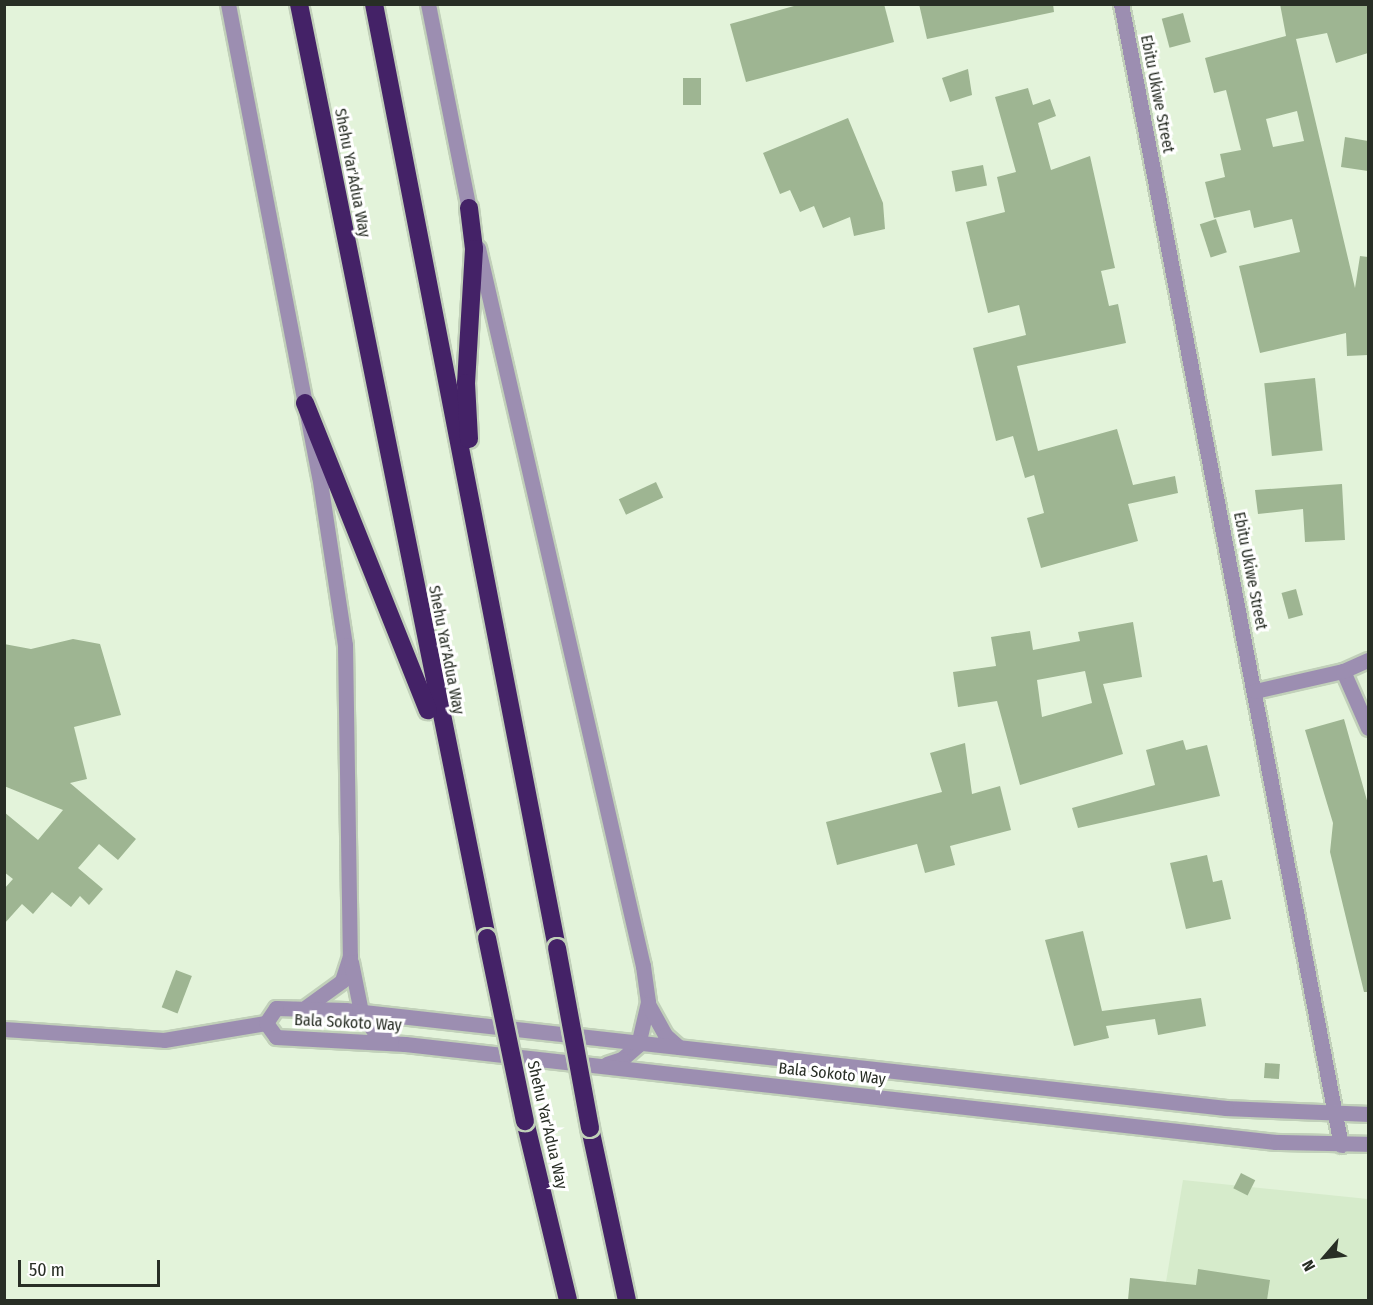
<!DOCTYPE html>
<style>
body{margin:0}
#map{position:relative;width:1373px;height:1305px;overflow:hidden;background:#e3f3da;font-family:"Fira Sans Condensed",sans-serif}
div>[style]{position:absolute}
.built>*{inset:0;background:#d6ebcb}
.building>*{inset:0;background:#9eb592;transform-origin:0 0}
.roads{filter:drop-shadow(2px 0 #c1d0b9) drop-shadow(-2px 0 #c1d0b9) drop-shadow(0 2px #c1d0b9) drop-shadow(0 -2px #c1d0b9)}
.minor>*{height:15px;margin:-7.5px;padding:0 7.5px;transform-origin:7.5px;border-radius:7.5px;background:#9c8eb1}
.highway>*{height:18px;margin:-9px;padding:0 9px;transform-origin:9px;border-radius:9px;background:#442267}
.bridges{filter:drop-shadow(2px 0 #c1d0b9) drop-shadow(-2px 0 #c1d0b9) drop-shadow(0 2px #c1d0b9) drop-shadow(0 -2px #c1d0b9)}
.highway-bridge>*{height:18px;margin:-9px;padding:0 9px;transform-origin:9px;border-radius:9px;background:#442267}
span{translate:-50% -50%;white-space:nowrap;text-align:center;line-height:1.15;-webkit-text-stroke:6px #fff;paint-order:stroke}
.street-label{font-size:16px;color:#282e25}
.frame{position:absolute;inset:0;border:6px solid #282e25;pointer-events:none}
.north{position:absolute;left:1295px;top:1227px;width:60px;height:60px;-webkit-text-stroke:4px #fff;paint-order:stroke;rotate:242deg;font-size:16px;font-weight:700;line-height:24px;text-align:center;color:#282e25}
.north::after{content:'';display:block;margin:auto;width:21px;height:27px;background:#282e25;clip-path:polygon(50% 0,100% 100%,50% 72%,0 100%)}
.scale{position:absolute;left:18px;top:1260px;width:142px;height:27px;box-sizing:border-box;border:3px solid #282e25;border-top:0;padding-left:8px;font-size:18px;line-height:21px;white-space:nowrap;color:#282e25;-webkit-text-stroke:4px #fff;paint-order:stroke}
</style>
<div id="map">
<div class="built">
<div style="clip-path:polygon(1183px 1180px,1368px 1199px,1368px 1300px,1163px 1300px)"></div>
</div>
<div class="building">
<div style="clip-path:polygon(801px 4px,884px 4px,894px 42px,746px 82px,730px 24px)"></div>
<div style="clip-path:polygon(919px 4px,1053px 4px,1054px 12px,927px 39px)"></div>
<div style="clip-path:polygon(evenodd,1280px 4px,1368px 4px,1368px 53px,1336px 63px,1327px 33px,1296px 39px,1355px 288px,1360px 256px,1368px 257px,1368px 355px,1347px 356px,1346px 333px,1260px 353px,1239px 266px,1300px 252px,1292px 219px,1254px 228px,1250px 210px,1214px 218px,1205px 182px,1225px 177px,1220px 154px,1241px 150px,1226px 90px,1214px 93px,1205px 58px,1286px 36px,1280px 4px,1297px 111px,1304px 141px,1273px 147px,1266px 119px,1297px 111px)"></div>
<div style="left:1183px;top:13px;width:30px;height:22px;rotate:75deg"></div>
<div style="clip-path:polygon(968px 69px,972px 95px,950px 102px,942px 78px)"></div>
<div style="left:683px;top:78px;width:18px;height:27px"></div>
<div style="clip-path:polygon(1028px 88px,1033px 105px,1050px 99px,1056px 116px,1038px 123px,1051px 170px,1090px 156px,1115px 268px,1101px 271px,1109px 306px,1118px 304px,1126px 343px,1017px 366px,1038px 451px,1117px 429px,1133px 485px,1175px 476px,1178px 493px,1128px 504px,1138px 541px,1041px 568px,1027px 518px,1044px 513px,1034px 475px,1025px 478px,1013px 436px,996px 441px,973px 348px,1026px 335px,1019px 305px,988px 313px,966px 222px,1005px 212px,997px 177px,1016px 172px,995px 97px)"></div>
<div style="clip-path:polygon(848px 118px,883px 203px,885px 229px,854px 236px,850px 217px,823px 228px,814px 206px,800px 212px,790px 190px,780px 194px,763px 153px)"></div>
<div style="clip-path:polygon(1345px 137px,1368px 141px,1368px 171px,1341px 167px)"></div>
<div style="left:983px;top:165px;width:21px;height:32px;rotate:79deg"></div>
<div style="left:1216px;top:219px;width:35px;height:17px;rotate:72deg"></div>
<div style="left:1315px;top:378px;width:73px;height:51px;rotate:84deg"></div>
<div style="left:656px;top:482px;width:17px;height:41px;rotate:65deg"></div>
<div style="clip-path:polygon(1342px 484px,1345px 540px,1305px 542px,1303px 509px,1258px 514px,1255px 490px)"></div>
<div style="left:1296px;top:589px;width:27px;height:15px;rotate:75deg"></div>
<div style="clip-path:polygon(evenodd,1133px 622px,1142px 677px,1103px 684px,1123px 754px,1020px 785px,997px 701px,958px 707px,953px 672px,996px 666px,991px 637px,1030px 631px,1033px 650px,1080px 641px,1078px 632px,1133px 622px,1085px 671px,1092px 703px,1042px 717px,1037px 680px,1085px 671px)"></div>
<div style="clip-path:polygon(73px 639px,100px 644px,121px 715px,74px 727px,87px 779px,70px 783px,136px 839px,118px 860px,99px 844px,78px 868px,103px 889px,89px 905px,80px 896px,71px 907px,52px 892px,33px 914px,22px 904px,4px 924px,4px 889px,13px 879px,4px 872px,4px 812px,38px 840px,63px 810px,4px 786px,4px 644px,31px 649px)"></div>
<div style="clip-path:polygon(1344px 719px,1368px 804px,1368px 992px,1364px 992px,1330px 852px,1333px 823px,1305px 730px)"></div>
<div style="clip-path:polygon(1183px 740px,1186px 750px,1207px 745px,1220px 796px,1078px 828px,1072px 808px,1155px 785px,1146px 750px)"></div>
<div style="clip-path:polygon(965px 743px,972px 794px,1000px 786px,1011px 830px,950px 846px,955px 865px,925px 873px,917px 844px,837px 865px,826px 822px,942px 792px,930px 753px)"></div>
<div style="clip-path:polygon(1207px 855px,1213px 882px,1222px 880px,1231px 919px,1186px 929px,1170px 863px)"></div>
<div style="clip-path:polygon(1083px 931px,1102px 1011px,1201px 998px,1206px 1026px,1158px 1035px,1155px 1019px,1106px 1026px,1109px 1038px,1074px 1046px,1045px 940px)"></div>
<div style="left:176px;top:970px;width:17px;height:40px;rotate:21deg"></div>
<div style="left:1265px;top:1063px;width:15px;height:15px;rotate:4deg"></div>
<div style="left:1241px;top:1173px;width:16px;height:17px;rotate:27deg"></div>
<div style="clip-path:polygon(1198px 1269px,1270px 1280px,1267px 1300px,1128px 1300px,1130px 1278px,1196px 1285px)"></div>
</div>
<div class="roads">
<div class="minor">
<div style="left:228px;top:4px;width:480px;rotate:79.1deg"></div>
<div style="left:319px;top:475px;width:172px;rotate:81.3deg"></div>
<div style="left:345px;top:645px;width:311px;rotate:89.1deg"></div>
<div style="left:350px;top:956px;width:26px;rotate:108deg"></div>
<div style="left:342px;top:981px;width:44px;rotate:144.2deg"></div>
<div style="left:428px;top:4px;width:219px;rotate:78.7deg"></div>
<div style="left:1121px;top:4px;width:1162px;rotate:79.09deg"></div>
<div style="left:478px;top:248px;width:737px;rotate:77.06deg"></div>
<div style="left:643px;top:966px;width:36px;rotate:82deg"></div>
<div style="left:648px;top:1002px;width:44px;rotate:103.1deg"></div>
<div style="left:638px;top:1045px;width:21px;rotate:139deg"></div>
<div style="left:622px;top:1059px;width:16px;rotate:162deg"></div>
<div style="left:1343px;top:671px;width:62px;rotate:66.3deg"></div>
<div style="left:1255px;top:691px;width:90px;rotate:-12.8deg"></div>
<div style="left:1343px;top:671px;width:27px;rotate:-24deg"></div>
<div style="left:351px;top:962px;width:51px;rotate:78.7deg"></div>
<div style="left:361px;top:1012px;width:23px;rotate:56deg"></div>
<div style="left:374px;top:1031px;width:21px;rotate:29deg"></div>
<div style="left:648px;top:1004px;width:35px;rotate:61deg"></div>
<div style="left:665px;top:1035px;width:18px;rotate:41deg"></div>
<div style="left:4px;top:1029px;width:160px;rotate:3.9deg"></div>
<div style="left:164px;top:1040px;width:103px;rotate:-9.5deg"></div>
<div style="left:1368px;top:1114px;width:142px;rotate:-177.6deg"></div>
<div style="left:1226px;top:1108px;width:886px;rotate:-173.65deg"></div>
<div style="left:345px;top:1010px;width:69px;rotate:-178.3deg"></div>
<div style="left:276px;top:1008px;width:18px;rotate:124deg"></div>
<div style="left:266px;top:1023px;width:17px;rotate:54deg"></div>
<div style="left:276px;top:1037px;width:129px;rotate:3.1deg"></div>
<div style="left:405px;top:1044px;width:876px;rotate:6.42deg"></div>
<div style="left:1276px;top:1142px;width:92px;rotate:1.2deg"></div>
</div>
<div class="highway">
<div style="left:299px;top:4px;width:953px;rotate:78.62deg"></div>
<div style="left:374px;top:4px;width:962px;rotate:79.03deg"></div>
<div style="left:469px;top:208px;width:41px;rotate:83deg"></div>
<div style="left:474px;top:249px;width:134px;rotate:93.4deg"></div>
<div style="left:466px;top:383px;width:56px;rotate:86.9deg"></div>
<div style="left:305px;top:403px;width:331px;rotate:68.2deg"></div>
<div style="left:525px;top:1121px;width:184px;rotate:76.5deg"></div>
<div style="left:590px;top:1128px;width:176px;rotate:77.9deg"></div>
</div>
</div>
<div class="bridges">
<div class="highway-bridge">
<div style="left:487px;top:938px;width:187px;rotate:78.3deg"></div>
<div style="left:557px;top:948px;width:183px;rotate:79.6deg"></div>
</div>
</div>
<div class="street-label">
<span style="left:1157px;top:94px;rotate:79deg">Ebitu Ukiwe Street</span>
<span style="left:352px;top:173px;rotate:79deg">Shehu Yar'Adua Way</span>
<span style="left:1250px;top:571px;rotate:79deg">Ebitu Ukiwe Street</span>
<span style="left:446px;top:650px;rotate:79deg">Shehu Yar'Adua Way</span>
<span style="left:348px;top:1023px;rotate:3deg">Bala Sokoto Way</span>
<span style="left:832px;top:1074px;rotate:6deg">Bala Sokoto Way</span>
<span style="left:547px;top:1125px;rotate:77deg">Shehu Yar'Adua Way</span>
</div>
<div class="frame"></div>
<div class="north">N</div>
<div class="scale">50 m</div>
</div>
